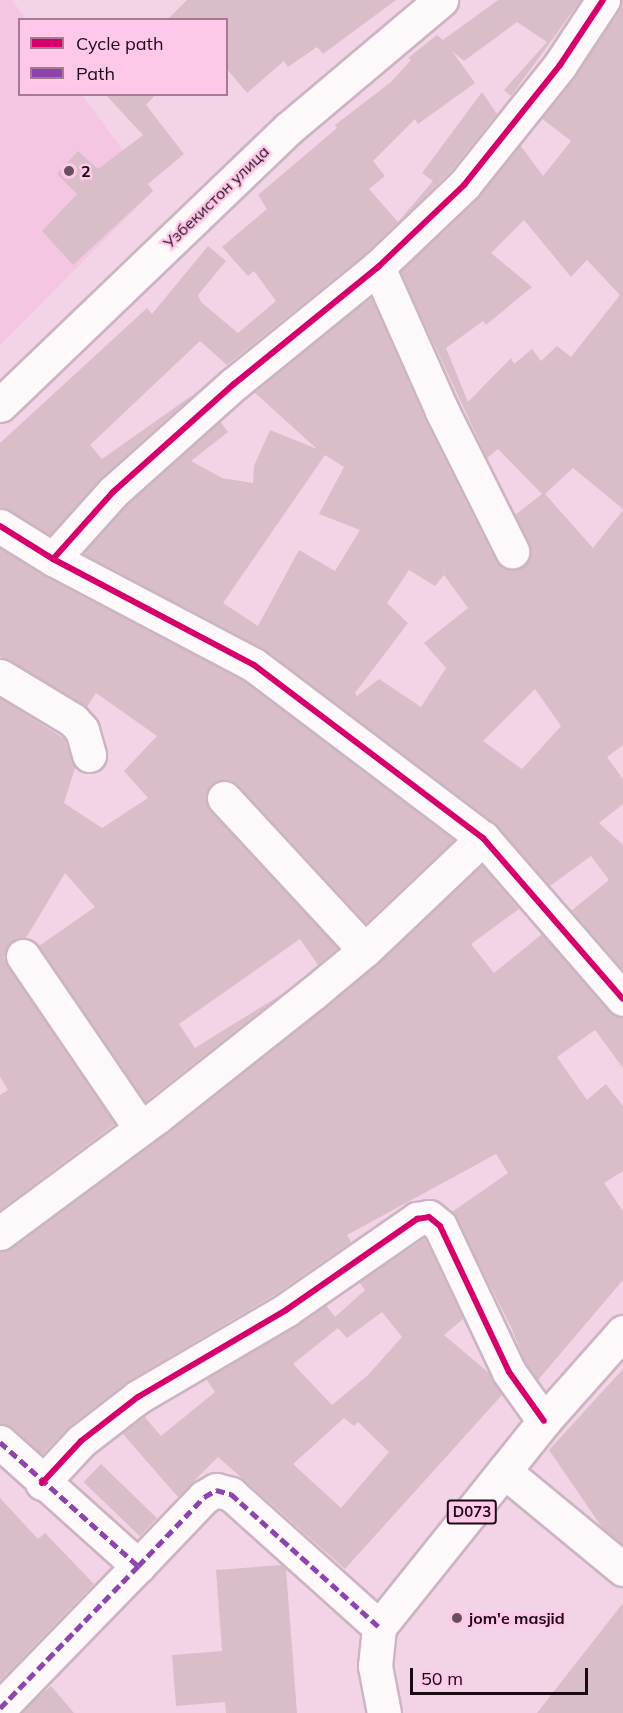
<!DOCTYPE html>
<meta charset="utf-8">
<style>
body{margin:0}
#map{position:relative;width:623px;height:1713px;overflow:hidden;background:#f2d4e6;font-family:Mulish,sans-serif}
div>[style]{position:absolute}
.built>*{inset:0;background:#f5c6e2}
.building>*{inset:0;background:#d9bec9;transform-origin:0 0}
.roads{filter:drop-shadow(2px 0 #ccb4c2) drop-shadow(-2px 0 #ccb4c2) drop-shadow(0 2px #ccb4c2) drop-shadow(0 -2px #ccb4c2)}
.minor>*{height:33px;margin:-16.5px;padding:0 16.5px;transform-origin:16.5px;border-radius:16.5px;background:#fdf9fb}
.major>*{height:33px;margin:-16.5px;padding:0 16.5px;transform-origin:16.5px;border-radius:16.5px;background:#fdf9fb}
.quiet>*{height:4.5px;margin-top:-2.25px;transform-origin:0;background:repeating-linear-gradient(90deg,#8e44ad 0 9px,transparent 0 13.5px)}
.cycleway>*{height:6px;margin:-3px;padding:0 3px;transform-origin:3px;border-radius:3px;background:#d6006c}
.dots>*{width:16px;height:16px;translate:-50% -50%;box-sizing:border-box;border:3px solid #ffc7e8;border-radius:50%}
span{translate:-50% -50%;white-space:nowrap;text-align:center;line-height:1.15;-webkit-text-stroke:5px #ffc7e8;paint-order:stroke}
.shield-label span{padding:2px 4px;background:#ffc7e8;border:2px solid;border-radius:4px;-webkit-text-stroke-width:0}
.shield-label{font-size:15px;color:#1b0914;font-weight:700}
.poi-label{font-size:16px;color:#1b0914;font-weight:700}
.left{translate:0 -50%;text-align:left}
.street-label{font-size:16px;color:#1b0914}
.legend{position:absolute;left:18px;top:18px;width:210px;height:78px;box-sizing:border-box;background:#ffc7e8;border:2px solid #a47b93;margin:0;padding:8px 10px;list-style:none;font-size:18px;color:#1b0914}
.legend li{display:flex;align-items:center;gap:12px;height:30px}
.legend b{width:30px;border:2px solid #a47b93}
.scale{position:absolute;left:410px;top:1668px;width:178px;height:27px;box-sizing:border-box;border:3px solid #1b0914;border-top:0;padding-left:8px;font-size:18px;line-height:21px;white-space:nowrap;color:#1b0914;-webkit-text-stroke:4px #ffc7e8;paint-order:stroke}
</style>
<div id="map">
<div class="built">
<div style="clip-path:polygon(0 0,12px 0,26px 19px,20px 20px,20px 94px,82px 95px,153px 191px,0 345px)"></div>
</div>
<div class="building">
<div style="clip-path:polygon(187px 0,396px 0,323px 54px,317px 47px,288px 67px,284px 61px,247px 93px,226px 68px,226px 20px,167px 20px)"></div>
<div style="clip-path:polygon(498px 0,581px 0,511px 96px,504px 90px,547px 42px,517px 22px,464px 61px,452px 51px,475px 83px,418px 124px,415px 119px,373px 161px,385px 176px,369px 189px,398px 222px,433px 181px,422px 173px,482px 92px,497px 114px,450px 172px,366px 253px,227px 365px,200px 341px,90px 445px,102px 459px,197px 392px,101px 478px,50px 535px,0 507px,0 443px,147px 308px,152px 314px,208px 246px,226px 261px,198px 295px,201px 302px,238px 333px,276px 301px,254px 271px,248px 276px,222px 247px,267px 209px,258px 195px,337px 128px,335px 125px,391px 82px,411px 60px,408px 58px,437px 35px,443px 40px)"></div>
<div style="clip-path:polygon(evenodd,622px 0,623px 0,623px 509px,573px 468px,545px 494px,593px 548px,623px 510px,623px 745px,607px 757px,623px 779px,623px 804px,599px 823px,623px 845px,623px 970px,571px 911px,609px 880px,591px 856px,550px 886px,494px 823px,265px 650px,83px 554px,126px 505px,220px 421px,228px 432px,191px 461px,222px 478px,253px 483px,254px 466px,270px 430px,317px 449px,254px 392px,371px 297px,425px 419px,495px 559px,510px 570px,527px 562px,529px 543px,515px 515px,542px 494px,498px 449px,487px 458px,400px 271px,477px 198px,520px 145px,543px 176px,571px 141px,541px 118px,576px 75px,622px 0,524px 220px,571px 277px,587px 260px,620px 295px,571px 357px,557px 346px,541px 361px,532px 349px,514px 364px,511px 358px,468px 402px,446px 348px,483px 321px,486px 325px,532px 287px,491px 253px,524px 220px,622px 0,325px 455px,344px 467px,319px 514px,360px 530px,335px 571px,299px 550px,258px 626px,223px 603px,325px 455px,622px 0,409px 570px,435px 586px,444px 575px,468px 608px,424px 643px,446px 668px,421px 707px,379px 679px,357px 696px,355px 693px,408px 623px,387px 603px,409px 570px,622px 0,535px 689px,561px 726px,522px 769px,483px 741px,535px 689px)"></div>
<div style="clip-path:polygon(105px 94px,156px 94px,146px 105px,184px 154px,148px 184px,153px 191px,73px 265px,42px 231px,77px 194px,57px 174px,78px 151px,98px 169px,143px 135px)"></div>
<div style="clip-path:polygon(0 548px,244px 681px,454px 840px,366px 923px,238px 785px,229px 780px,212px 784px,206px 793px,210px 811px,338px 948px,318px 965px,300px 939px,179px 1024px,195px 1048px,282px 994px,145px 1102px,39px 946px,95px 907px,65px 873px,26px 938px,12px 941px,4px 958px,115px 1124px,0 1210px,0 1095px,8px 1090px,0 1077px,0 698px,65px 739px,75px 768px,64px 803px,102px 828px,148px 798px,124px 771px,157px 736px,96px 693px,87px 707px,0 657px)"></div>
<div style="clip-path:polygon(482px 865px,519px 909px,471px 944px,494px 973px,542px 934px,609px 1011px,623px 1017px,623px 1068px,595px 1030px,557px 1057px,587px 1100px,606px 1084px,623px 1106px,623px 1171px,604px 1183px,623px 1211px,623px 1280px,538px 1380px,525px 1362px,511px 1327px,452px 1212px,508px 1173px,496px 1154px,347px 1235px,351px 1242px,276px 1294px,127px 1382px,70px 1426px,42px 1455px,13px 1428px,0 1424px,0 1251px,11px 1248px,152px 1144px,324px 1008px,378px 964px)"></div>
<div style="clip-path:polygon(evenodd,425px 1238px,463px 1319px,444px 1335px,489px 1373px,502px 1395px,345px 1569px,218px 1457px,178px 1497px,122px 1433px,144px 1416px,161px 1436px,215px 1392px,206px 1379px,326px 1305px,335px 1317px,365px 1290px,359px 1282px,425px 1238px,382px 1312px,402px 1337px,368px 1375px,332px 1405px,293px 1364px,338px 1328px,347px 1338px,382px 1312px,425px 1238px,344px 1418px,354px 1426px,358px 1422px,389px 1452px,341px 1508px,293px 1464px,344px 1418px)"></div>
<div style="clip-path:polygon(623px 1369px,623px 1545px,601px 1526px,549px 1450px)"></div>
<div style="left:101px;top:1464px;width:78px;height:25px;rotate:44deg"></div>
<div style="clip-path:polygon(0 1498px,38px 1539px,45px 1533px,94px 1584px,0 1681px)"></div>
<div style="clip-path:polygon(282px 1565px,286px 1569px,297px 1713px,226px 1713px,225px 1702px,176px 1706px,172px 1655px,222px 1651px,216px 1570px)"></div>
<div style="clip-path:polygon(623px 1603px,623px 1713px,537px 1713px)"></div>
<div style="clip-path:polygon(51px 1686px,74px 1713px,21px 1713px,35px 1699px)"></div>
</div>
<div class="roads">
<div class="minor">
<div style="left:378px;top:267px;width:158px;rotate:66deg"></div>
<div style="left:442px;top:411px;width:157px;rotate:63.4deg"></div>
<div style="left:0;top:526px;width:62px;rotate:31.9deg"></div>
<div style="left:53px;top:559px;width:227px;rotate:27.8deg"></div>
<div style="left:254px;top:665px;width:287px;rotate:37.1deg"></div>
<div style="left:483px;top:838px;width:213px;rotate:49deg"></div>
<div style="left:53px;top:559px;width:90px;rotate:-48.2deg"></div>
<div style="left:113px;top:492px;width:162px;rotate:-41.8deg"></div>
<div style="left:234px;top:384px;width:186px;rotate:-39.1deg"></div>
<div style="left:378px;top:267px;width:119px;rotate:-43.6deg"></div>
<div style="left:464px;top:185px;width:154px;rotate:-51.3deg"></div>
<div style="left:560px;top:65px;width:78px;rotate:-56.5deg"></div>
<div style="left:0;top:676px;width:85px;rotate:31.1deg"></div>
<div style="left:73px;top:720px;width:13px;rotate:48deg"></div>
<div style="left:82px;top:730px;width:26px;rotate:74deg"></div>
<div style="left:224px;top:798px;width:207px;rotate:47.2deg"></div>
<div style="left:23px;top:956px;width:209px;rotate:55.7deg"></div>
<div style="left:0;top:1233px;width:197px;rotate:-36.5deg"></div>
<div style="left:158px;top:1116px;width:196px;rotate:-38.4deg"></div>
<div style="left:312px;top:994px;width:69px;rotate:-39.7deg"></div>
<div style="left:365px;top:950px;width:163px;rotate:-43.5deg"></div>
<div style="left:0;top:1442px;width:186px;rotate:41.9deg"></div>
<div style="left:138px;top:1566px;width:95px;rotate:-46.3deg"></div>
<div style="left:204px;top:1497px;width:14px;rotate:-30deg"></div>
<div style="left:216px;top:1490px;width:16px;rotate:15deg"></div>
<div style="left:231px;top:1494px;width:199px;rotate:41.9deg"></div>
<div style="left:504px;top:1471px;width:154px;rotate:39.5deg"></div>
<div style="left:42px;top:1483px;width:57px;rotate:-47.1deg"></div>
<div style="left:81px;top:1441px;width:72px;rotate:-37.7deg"></div>
<div style="left:138px;top:1397px;width:172px;rotate:-30.4deg"></div>
<div style="left:286px;top:1310px;width:160px;rotate:-34.8deg"></div>
<div style="left:417px;top:1219px;width:12px;rotate:-9deg"></div>
<div style="left:429px;top:1217px;width:14px;rotate:39deg"></div>
<div style="left:440px;top:1226px;width:161px;rotate:64.7deg"></div>
<div style="left:509px;top:1372px;width:60px;rotate:54.5deg"></div>
<div style="left:0;top:1708px;width:198px;rotate:-45.8deg"></div>
</div>
<div class="major">
<div style="left:0;top:405px;width:400px;rotate:-43.8deg"></div>
<div style="left:289px;top:128px;width:199px;rotate:-40.1deg"></div>
<div style="left:384px;top:1713px;width:48px;rotate:-100.8deg"></div>
<div style="left:375px;top:1666px;width:39px;rotate:-84deg"></div>
<div style="left:379px;top:1627px;width:264px;rotate:-51.3deg"></div>
<div style="left:544px;top:1421px;width:119px;rotate:-48.4deg"></div>
</div>
</div>
<div class="quiet">
<div style="left:0;top:1442px;width:186px;rotate:41.9deg"></div>
<div style="left:138px;top:1566px;width:95px;rotate:-46.3deg"></div>
<div style="left:204px;top:1497px;width:14px;rotate:-30deg"></div>
<div style="left:216px;top:1490px;width:16px;rotate:15deg"></div>
<div style="left:231px;top:1494px;width:199px;rotate:41.9deg"></div>
<div style="left:0;top:1708px;width:198px;rotate:-45.8deg"></div>
</div>
<div class="cycleway">
<div style="left:0;top:526px;width:62px;rotate:31.9deg"></div>
<div style="left:53px;top:559px;width:227px;rotate:27.8deg"></div>
<div style="left:254px;top:665px;width:287px;rotate:37.1deg"></div>
<div style="left:483px;top:838px;width:213px;rotate:49deg"></div>
<div style="left:53px;top:559px;width:90px;rotate:-48.2deg"></div>
<div style="left:113px;top:492px;width:162px;rotate:-41.8deg"></div>
<div style="left:234px;top:384px;width:186px;rotate:-39.1deg"></div>
<div style="left:378px;top:267px;width:119px;rotate:-43.6deg"></div>
<div style="left:464px;top:185px;width:154px;rotate:-51.3deg"></div>
<div style="left:560px;top:65px;width:78px;rotate:-56.5deg"></div>
<div style="left:42px;top:1483px;width:57px;rotate:-47.1deg"></div>
<div style="left:81px;top:1441px;width:72px;rotate:-37.7deg"></div>
<div style="left:138px;top:1397px;width:172px;rotate:-30.4deg"></div>
<div style="left:286px;top:1310px;width:160px;rotate:-34.8deg"></div>
<div style="left:417px;top:1219px;width:12px;rotate:-9deg"></div>
<div style="left:429px;top:1217px;width:14px;rotate:39deg"></div>
<div style="left:440px;top:1226px;width:161px;rotate:64.7deg"></div>
<div style="left:509px;top:1372px;width:60px;rotate:54.5deg"></div>
</div>
<div class="dots">
<div style="left:69px;top:171px;background:#66505e"></div>
<div style="left:457px;top:1618px;background:#66505e"></div>
</div>
<div class="shield-label">
<span style="left:472px;top:1512px">D073</span>
</div>
<div class="poi-label">
<span class="left" style="left:81px;top:171px">2</span>
<span class="left" style="left:469px;top:1618px">jom'e masjid</span>
</div>
<div class="street-label">
<span style="left:216px;top:197px;rotate:-44deg">Узбекистон улица</span>
</div>
<ul class="legend">
<li><b style="height:8px;background:#d6006c"></b>Cycle path</li>
<li><b style="height:8px;background:#8e44ad"></b>Path</li>
</ul>
<div class="scale">50 m</div>
</div>
